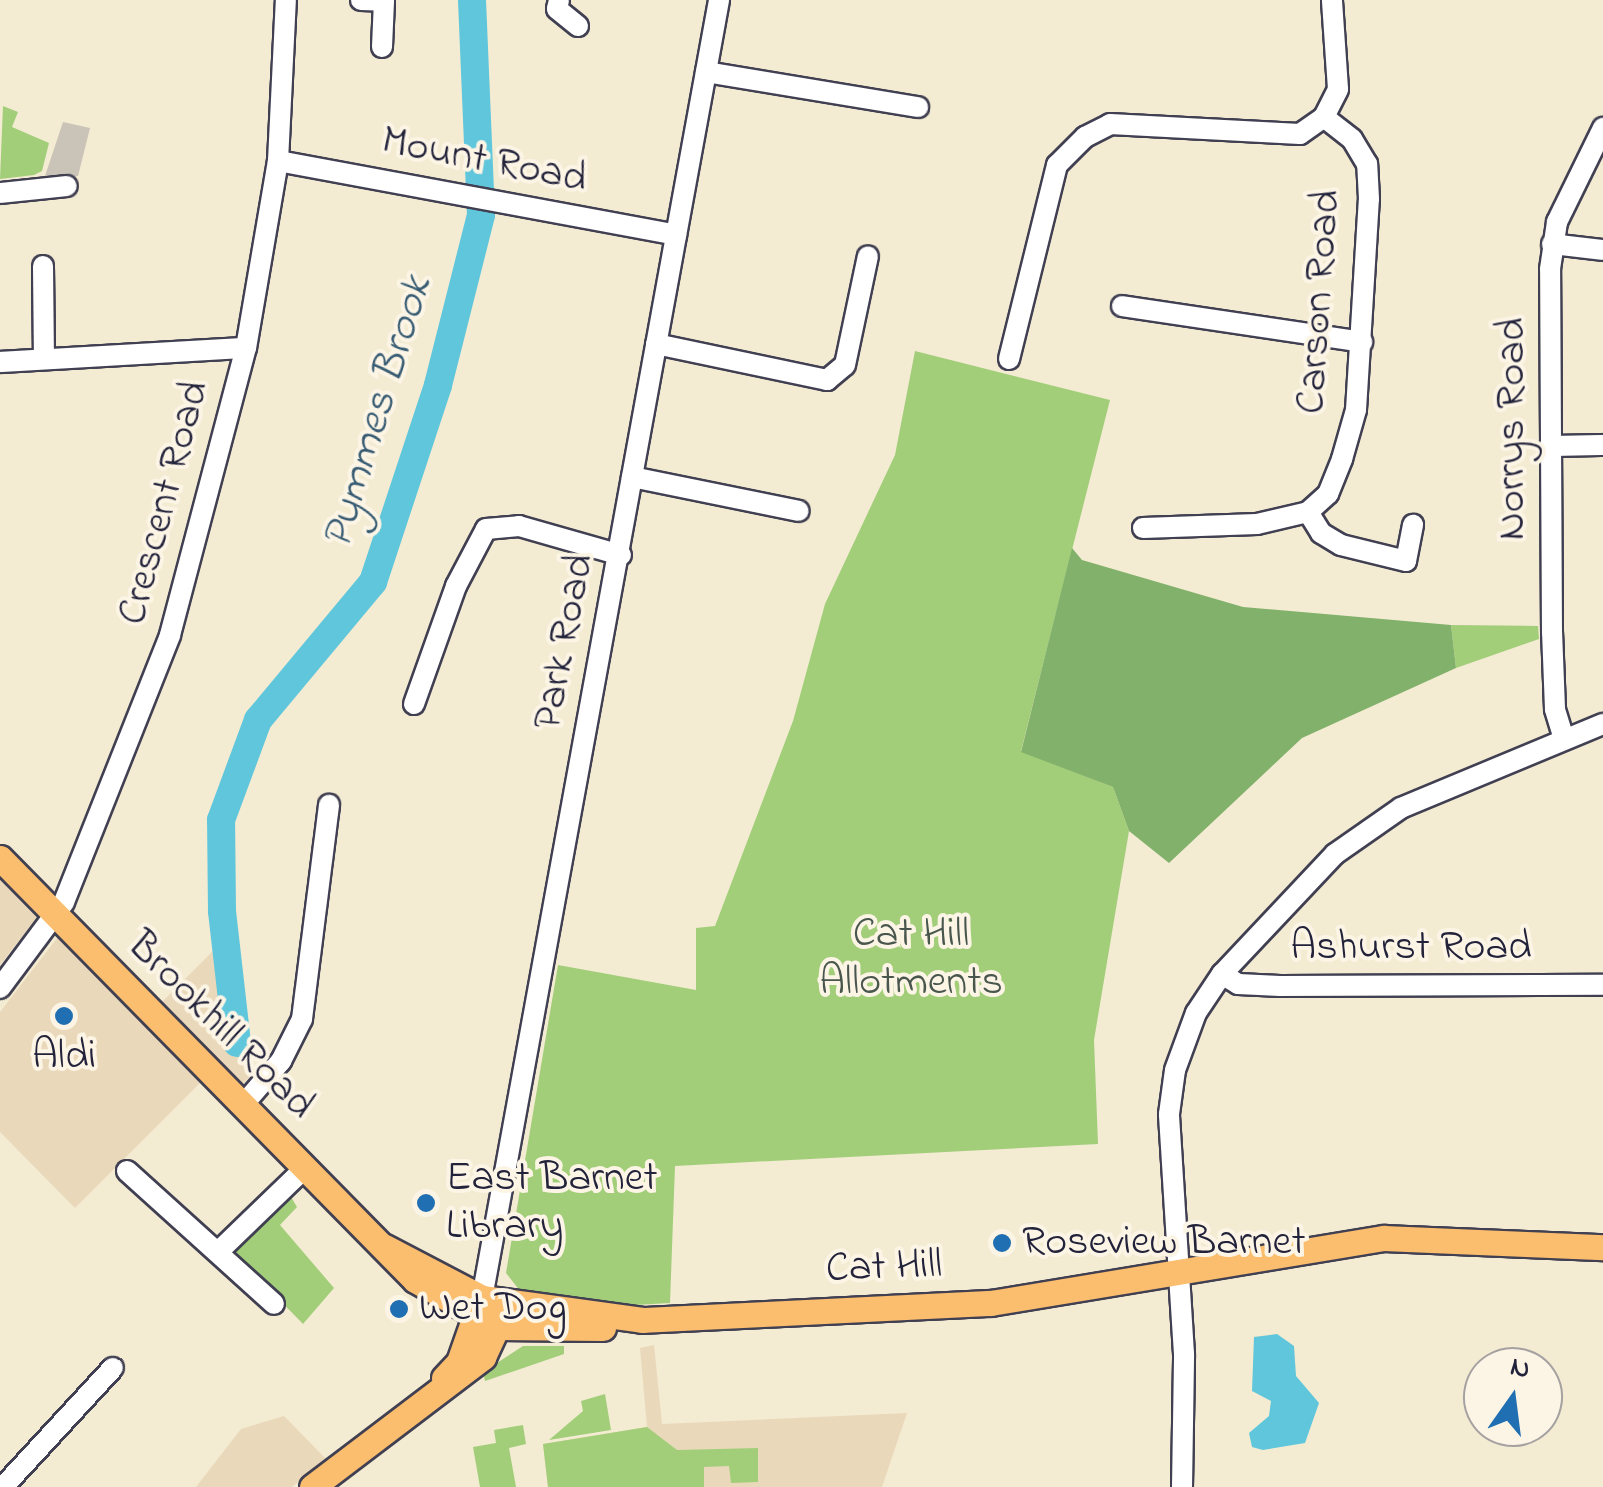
<!DOCTYPE html>
<style>
body{margin:0}
#map{position:relative;width:1603px;height:1487px;overflow:hidden;background:#f3ebd2;font-family:"Indie Flower",sans-serif}
div>[style]{position:absolute}
.built>*{inset:0;background:#ead8ba}
.industrial>*{inset:0;background:#cac3b8}
.green>*{inset:0;background:#a2ce7a}
.forest>*{inset:0;background:#81b16a}
.water>*{inset:0;background:#5fc6dc}
.river>*{height:28px;margin:-14px;padding:0 14px;transform-origin:14px;border-radius:14px;background:#5fc6dc}
.roads{filter:drop-shadow(2px 0 #414052) drop-shadow(-2px 0 #414052) drop-shadow(0 2px #414052) drop-shadow(0 -2px #414052)}
.minor>*{height:20px;margin:-10px;padding:0 10px;transform-origin:10px;border-radius:10px;background:#fff}
.major>*{height:25px;margin:-12.5px;padding:0 12.5px;transform-origin:12.5px;border-radius:12.5px;background:#fbbe6e}
.dots>*{width:28px;height:28px;translate:-50% -50%;box-sizing:border-box;border:5px solid #fcf5e5;border-radius:50%}
span{translate:-50% -50%;white-space:nowrap;text-align:center;line-height:1.15;-webkit-text-stroke:8px #fcf5e5;paint-order:stroke}
.street-label{font-size:42px;color:#22223b}
.park-label{font-size:42px;color:#48564e}
.poi-label{font-size:42px;color:#22223b}
.left{translate:0 -50%;text-align:left}
.water-label{font-size:45px;color:#375b73;font-style:italic}
.north{position:absolute;left:1463px;top:1347px;width:100px;height:100px;box-sizing:border-box;background:#fcf5e5;border:2px solid #a5a1a1;border-radius:50%;rotate:14deg;font-size:28px;font-weight:700;line-height:40px;text-align:center;color:#22223b}
.north::after{content:'';display:block;margin:auto;width:35px;height:45px;background:#1f6fb2;clip-path:polygon(50% 0,100% 100%,50% 72%,0 100%)}
</style>
<div id="map">
<div class="built">
<div style="clip-path:polygon(0 879px,37px 917px,0 965px)"></div>
<div style="clip-path:polygon(58px 937px,200px 1083px,75px 1208px,0 1132px,0 1012px)"></div>
<div style="clip-path:polygon(223px 941px,249px 1077px,243px 1084px,162px 1002px)"></div>
<div style="clip-path:polygon(654px 1345px,662px 1424px,907px 1413px,882px 1487px,548px 1487px,543px 1444px,647px 1427px,640px 1348px)"></div>
<div style="clip-path:polygon(284px 1416px,326px 1459px,292px 1487px,196px 1487px,241px 1429px)"></div>
</div>
<div class="industrial">
<div style="clip-path:polygon(63px 122px,90px 128px,78px 176px,44px 179px)"></div>
</div>
<div class="green">
<div style="clip-path:polygon(3px 106px,18px 112px,12px 127px,49px 143px,42px 171px,34px 175px,0 179px)"></div>
<div style="clip-path:polygon(915px 351px,1110px 400px,1021px 751px,1113px 787px,1129px 831px,1094px 1040px,1098px 1144px,675px 1166px,670px 1303px,617px 1306px,524px 1296px,506px 1273px,558px 965px,696px 990px,696px 928px,715px 926px,793px 721px,825px 604px,895px 455px)"></div>
<div style="clip-path:polygon(1451px 625px,1538px 626px,1539px 639px,1456px 668px)"></div>
<div style="clip-path:polygon(285px 1187px,297px 1207px,280px 1225px,334px 1288px,303px 1324px,226px 1245px)"></div>
<div style="clip-path:polygon(523px 1346px,564px 1346px,564px 1354px,485px 1381px,483px 1372px)"></div>
<div style="clip-path:polygon(605px 1394px,611px 1430px,549px 1440px,583px 1411px,581px 1401px)"></div>
<div style="clip-path:polygon(523px 1425px,526px 1444px,509px 1448px,516px 1487px,480px 1487px,473px 1447px,496px 1443px,494px 1430px)"></div>
<div style="clip-path:polygon(647px 1427px,677px 1450px,758px 1448px,758px 1482px,731px 1483px,729px 1466px,704px 1467px,704px 1487px,548px 1487px,543px 1444px)"></div>
</div>
<div class="forest">
<div style="clip-path:polygon(1072px 548px,1082px 560px,1243px 607px,1451px 625px,1456px 668px,1302px 738px,1169px 863px,1129px 831px,1113px 787px,1021px 752px)"></div>
</div>
<div class="water">
<div style="clip-path:polygon(1277px 1334px,1294px 1346px,1296px 1376px,1319px 1403px,1305px 1443px,1263px 1450px,1252px 1447px,1249px 1433px,1269px 1416px,1271px 1401px,1252px 1391px,1254px 1337px)"></div>
</div>
<div class="river">
<div style="left:237px;top:1043px;width:133px;rotate:-96.5deg"></div>
<div style="left:222px;top:911px;width:91px;rotate:-90.6deg"></div>
<div style="left:221px;top:820px;width:107px;rotate:-69.7deg"></div>
<div style="left:258px;top:720px;width:180px;rotate:-50.2deg"></div>
<div style="left:373px;top:582px;width:207px;rotate:-71.7deg"></div>
<div style="left:438px;top:385px;width:175px;rotate:-75.8deg"></div>
<div style="left:481px;top:215px;width:215px;rotate:-92.4deg"></div>
</div>
<div class="roads">
<div class="minor">
<div style="left:361px;top:0;width:23px;rotate:2deg"></div>
<div style="left:384px;top:1px;width:46px;rotate:92.5deg"></div>
<div style="left:559px;top:0;width:9px;rotate:103deg"></div>
<div style="left:557px;top:9px;width:27px;rotate:39deg"></div>
<div style="left:706px;top:72px;width:215px;rotate:9.4deg"></div>
<div style="left:278px;top:161px;width:405px;rotate:10.5deg"></div>
<div style="left:0;top:193px;width:67px;rotate:-6deg"></div>
<div style="left:1552px;top:244px;width:51px;rotate:6.7deg"></div>
<div style="left:43px;top:266px;width:93px;rotate:89.4deg"></div>
<div style="left:1122px;top:306px;width:243px;rotate:8.5deg"></div>
<div style="left:656px;top:344px;width:175px;rotate:11.9deg"></div>
<div style="left:827px;top:380px;width:23px;rotate:-40deg"></div>
<div style="left:845px;top:365px;width:111px;rotate:-78.1deg"></div>
<div style="left:1009px;top:359px;width:200px;rotate:-76.1deg"></div>
<div style="left:1057px;top:165px;width:40px;rotate:-45deg"></div>
<div style="left:1085px;top:137px;width:28px;rotate:-27deg"></div>
<div style="left:1110px;top:124px;width:190px;rotate:3deg"></div>
<div style="left:1300px;top:134px;width:29px;rotate:-35deg"></div>
<div style="left:0;top:362px;width:246px;rotate:-3.3deg"></div>
<div style="left:1550px;top:446px;width:53px;rotate:-1.1deg"></div>
<div style="left:632px;top:477px;width:170px;rotate:11.5deg"></div>
<div style="left:1308px;top:512px;width:25px;rotate:58deg"></div>
<div style="left:1321px;top:533px;width:23px;rotate:31deg"></div>
<div style="left:1341px;top:545px;width:67px;rotate:13.8deg"></div>
<div style="left:1406px;top:561px;width:37px;rotate:-79deg"></div>
<div style="left:1143px;top:528px;width:114px;rotate:-2deg"></div>
<div style="left:1257px;top:524px;width:52px;rotate:-13.2deg"></div>
<div style="left:1308px;top:512px;width:27px;rotate:-42deg"></div>
<div style="left:1328px;top:494px;width:38px;rotate:-68deg"></div>
<div style="left:1342px;top:459px;width:51px;rotate:-74.1deg"></div>
<div style="left:1356px;top:410px;width:211px;rotate:-86.5deg"></div>
<div style="left:1369px;top:199px;width:35px;rotate:-93deg"></div>
<div style="left:1367px;top:164px;width:29px;rotate:-121deg"></div>
<div style="left:1352px;top:139px;width:36px;rotate:-142deg"></div>
<div style="left:1324px;top:117px;width:31px;rotate:-63deg"></div>
<div style="left:1338px;top:89px;width:89px;rotate:-93.9deg"></div>
<div style="left:414px;top:704px;width:125px;rotate:-70.4deg"></div>
<div style="left:456px;top:586px;width:64px;rotate:-62.2deg"></div>
<div style="left:486px;top:529px;width:33px;rotate:-5deg"></div>
<div style="left:519px;top:526px;width:106px;rotate:15.9deg"></div>
<div style="left:1564px;top:739px;width:31px;rotate:-107deg"></div>
<div style="left:1555px;top:709px;width:77px;rotate:-92.2deg"></div>
<div style="left:1552px;top:632px;width:363px;rotate:-90.3deg"></div>
<div style="left:1550px;top:269px;width:48px;rotate:-81.5deg"></div>
<div style="left:1557px;top:222px;width:105px;rotate:-63.9deg"></div>
<div style="left:1222px;top:974px;width:19px;rotate:32deg"></div>
<div style="left:1238px;top:984px;width:42px;rotate:2.7deg"></div>
<div style="left:1280px;top:986px;width:323px;rotate:-0.2deg"></div>
<div style="left:0;top:988px;width:107px;rotate:-53.3deg"></div>
<div style="left:64px;top:902px;width:287px;rotate:-68.3deg"></div>
<div style="left:170px;top:635px;width:297px;rotate:-75.2deg"></div>
<div style="left:246px;top:348px;width:190px;rotate:-80.3deg"></div>
<div style="left:278px;top:161px;width:161px;rotate:-87.2deg"></div>
<div style="left:242px;top:1106px;width:60px;rotate:-49.1deg"></div>
<div style="left:281px;top:1061px;width:47px;rotate:-63.4deg"></div>
<div style="left:302px;top:1019px;width:216px;rotate:-82.8deg"></div>
<div style="left:127px;top:1171px;width:198px;rotate:42.1deg"></div>
<div style="left:219px;top:1251px;width:120px;rotate:-44deg"></div>
<div style="left:482px;top:1298px;width:1319px;rotate:-79.65deg"></div>
<div style="left:3px;top:1487px;width:162px;rotate:-47.3deg"></div>
<div style="left:1182px;top:1487px;width:133px;rotate:-89.1deg"></div>
<div style="left:1184px;top:1354px;width:240px;rotate:-93.6deg"></div>
<div style="left:1169px;top:1114px;width:44px;rotate:-82.2deg"></div>
<div style="left:1175px;top:1070px;width:61px;rotate:-69.8deg"></div>
<div style="left:1196px;top:1013px;width:47px;rotate:-56.3deg"></div>
<div style="left:1222px;top:974px;width:165px;rotate:-46.7deg"></div>
<div style="left:1335px;top:854px;width:80px;rotate:-34.9deg"></div>
<div style="left:1401px;top:808px;width:219px;rotate:-22.6deg"></div>
</div>
<div class="major">
<div style="left:0;top:858px;width:592px;rotate:45.48deg"></div>
<div style="left:415px;top:1280px;width:95px;rotate:29.8deg"></div>
<div style="left:497px;top:1327px;width:106px;rotate:0.5deg"></div>
<div style="left:385px;top:1247px;width:110px;rotate:27.7deg"></div>
<div style="left:482px;top:1298px;width:162px;rotate:7.8deg"></div>
<div style="left:642px;top:1320px;width:349px;rotate:-2.8deg"></div>
<div style="left:991px;top:1303px;width:398px;rotate:-9.4deg"></div>
<div style="left:1384px;top:1238px;width:219px;rotate:2.4deg"></div>
<div style="left:444px;top:1378px;width:22px;rotate:-47deg"></div>
<div style="left:459px;top:1362px;width:64px;rotate:-70.7deg"></div>
<div style="left:312px;top:1487px;width:215px;rotate:-37.2deg"></div>
<div style="left:483px;top:1357px;width:33px;rotate:-65deg"></div>
<div style="left:497px;top:1327px;width:13px;rotate:-119deg"></div>
</div>
</div>
<div class="dots">
<div style="left:64px;top:1016px;background:#1f6fb2"></div>
<div style="left:426px;top:1203px;background:#1f6fb2"></div>
<div style="left:1002px;top:1243px;background:#1f6fb2"></div>
<div style="left:399px;top:1309px;background:#1f6fb2"></div>
</div>
<div class="street-label">
<span style="left:484px;top:161px;rotate:11deg">Mount Road</span>
<span style="left:1320px;top:302px;rotate:-86deg">Carson Road</span>
<span style="left:1513px;top:429px;rotate:-90deg">Norrys Road</span>
<span style="left:165px;top:503px;rotate:-75deg">Crescent Road</span>
<span style="left:565px;top:642px;rotate:-79deg">Park Road</span>
<span style="left:1411px;top:948px">Ashurst Road</span>
<span style="left:220px;top:1026px;rotate:45deg">Brookhill Road</span>
<span style="left:884px;top:1268px;rotate:-2deg">Cat Hill</span>
</div>
<div class="park-label">
<span style="left:911px;top:959px">Cat Hill<br>Allotments</span>
</div>
<div class="poi-label">
<span style="left:64px;top:1057px">Aldi</span>
<span class="left" style="left:446px;top:1203px">East Barnet<br>Library</span>
<span class="left" style="left:1022px;top:1243px">Roseview Barnet</span>
<span class="left" style="left:419px;top:1309px">Wet Dog</span>
</div>
<div class="water-label">
<span style="left:379px;top:413px;rotate:-73deg">Pymmes Brook</span>
</div>
<div class="north">N</div>
</div>
